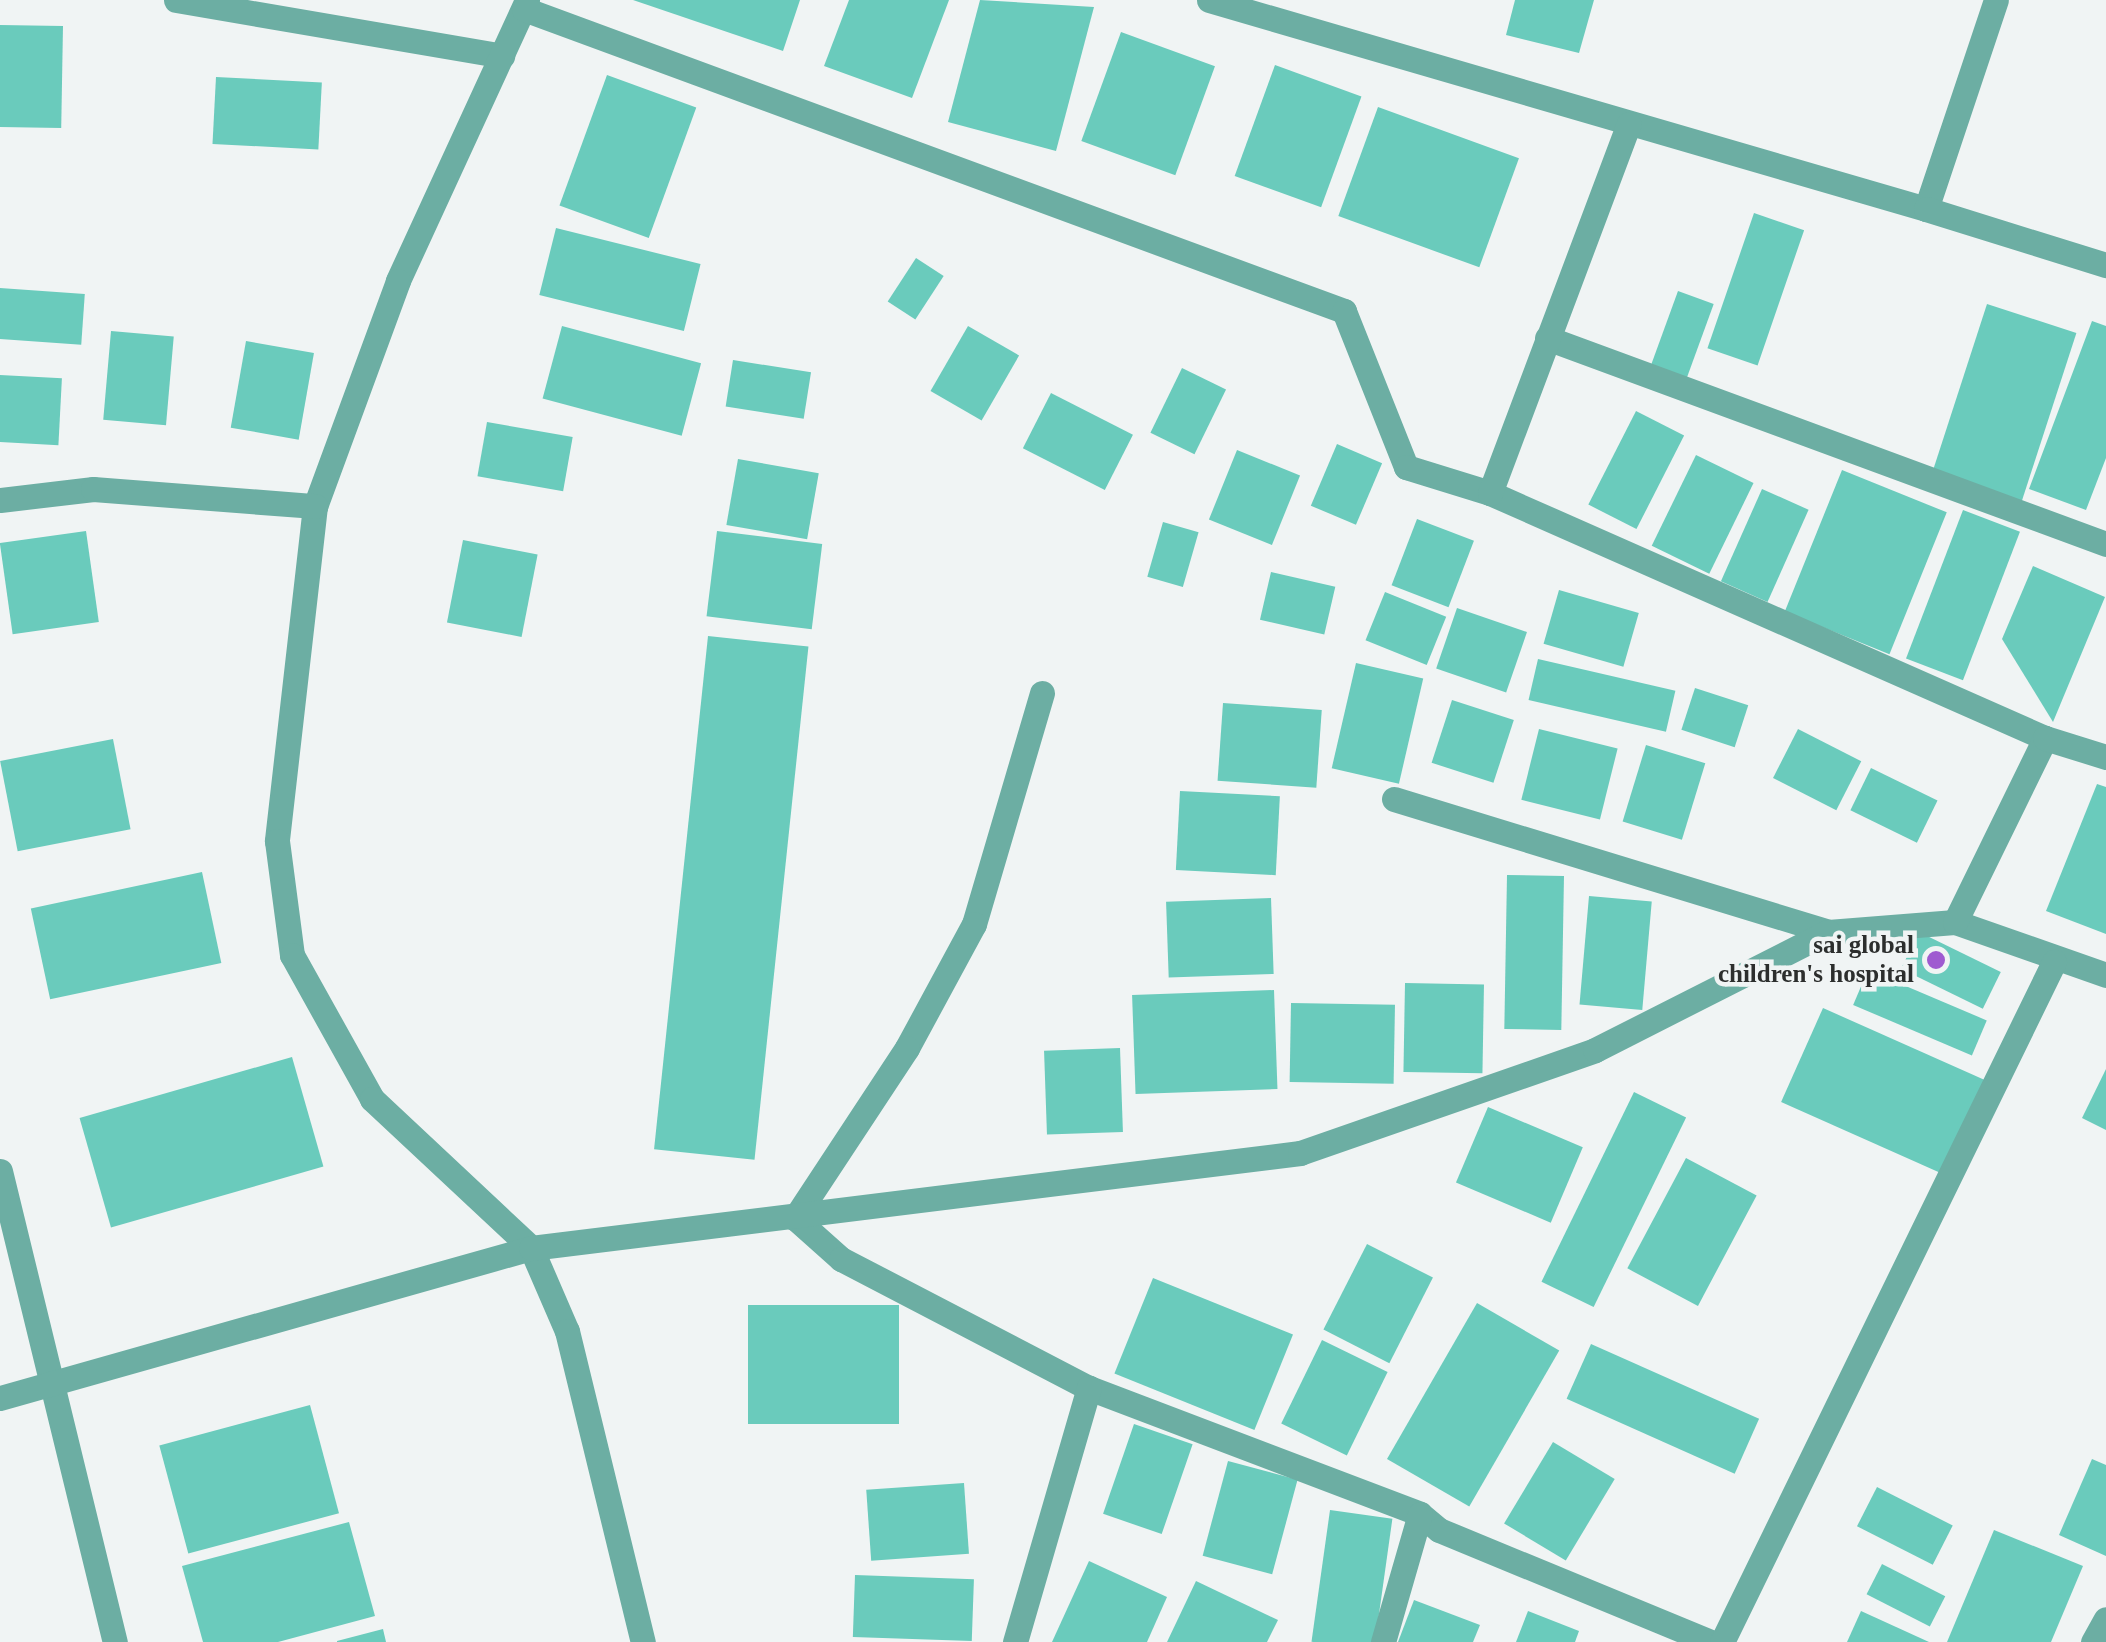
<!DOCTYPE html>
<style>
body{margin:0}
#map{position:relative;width:2106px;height:1642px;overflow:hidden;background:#f0f4f4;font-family:"Times New Roman",serif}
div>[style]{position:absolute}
.building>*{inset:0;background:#6acbbc;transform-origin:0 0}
.street>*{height:25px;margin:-12.5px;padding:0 12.5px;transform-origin:12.5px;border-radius:12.5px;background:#6caea3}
.dots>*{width:28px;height:28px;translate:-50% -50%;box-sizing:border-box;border:5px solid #f0f4f4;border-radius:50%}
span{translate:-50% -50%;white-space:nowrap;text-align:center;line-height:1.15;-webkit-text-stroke:9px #f0f4f4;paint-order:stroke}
.poi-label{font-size:25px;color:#2c2e2d;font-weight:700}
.right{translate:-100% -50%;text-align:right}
</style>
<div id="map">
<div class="building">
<div style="clip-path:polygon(633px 0,800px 0,783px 51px)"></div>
<div style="clip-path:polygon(849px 0,949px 0,912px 98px,824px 66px)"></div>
<div style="clip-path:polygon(980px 0,1094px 7px,1056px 151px,948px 122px)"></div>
<div style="clip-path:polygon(1515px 0,1594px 0,1579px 53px,1506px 35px)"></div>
<div style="left:0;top:25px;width:63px;height:102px;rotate:1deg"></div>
<div style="left:1121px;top:32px;width:100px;height:116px;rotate:20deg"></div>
<div style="left:1275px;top:65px;width:92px;height:118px;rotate:20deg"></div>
<div style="left:607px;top:75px;width:95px;height:139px;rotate:20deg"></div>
<div style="left:216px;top:77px;width:106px;height:67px;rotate:3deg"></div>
<div style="left:1378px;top:107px;width:150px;height:116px;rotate:20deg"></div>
<div style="left:1754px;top:213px;width:53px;height:143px;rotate:19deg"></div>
<div style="left:556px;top:228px;width:149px;height:69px;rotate:14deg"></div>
<div style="left:916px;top:258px;width:33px;height:52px;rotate:33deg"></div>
<div style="left:0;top:288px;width:85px;height:51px;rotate:4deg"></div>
<div style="left:1678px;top:291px;width:38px;height:79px;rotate:20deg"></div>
<div style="left:1987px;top:304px;width:94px;height:181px;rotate:18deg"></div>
<div style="clip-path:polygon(2092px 321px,2106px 326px,2106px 458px,2086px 510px,2029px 489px)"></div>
<div style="left:562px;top:326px;width:144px;height:75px;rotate:15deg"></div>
<div style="left:968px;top:326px;width:59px;height:75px;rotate:30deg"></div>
<div style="left:111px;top:331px;width:63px;height:89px;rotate:5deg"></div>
<div style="left:246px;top:341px;width:69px;height:88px;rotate:10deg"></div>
<div style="left:733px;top:360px;width:79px;height:47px;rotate:9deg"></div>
<div style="left:1182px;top:368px;width:49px;height:72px;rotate:26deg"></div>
<div style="left:0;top:375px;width:62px;height:67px;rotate:3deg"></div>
<div style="left:1051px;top:393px;width:92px;height:62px;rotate:27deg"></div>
<div style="left:1636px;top:411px;width:54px;height:105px;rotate:27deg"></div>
<div style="left:487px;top:422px;width:87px;height:55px;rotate:10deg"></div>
<div style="left:1337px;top:444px;width:49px;height:67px;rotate:23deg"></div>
<div style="left:1237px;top:450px;width:68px;height:75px;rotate:22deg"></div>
<div style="left:1696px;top:455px;width:64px;height:101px;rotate:26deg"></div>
<div style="left:738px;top:459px;width:82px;height:67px;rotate:10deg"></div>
<div style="left:1842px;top:470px;width:113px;height:153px;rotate:22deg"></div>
<div style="left:1762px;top:489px;width:51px;height:101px;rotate:24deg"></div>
<div style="left:1963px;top:510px;width:61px;height:159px;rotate:21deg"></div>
<div style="left:1417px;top:519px;width:61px;height:71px;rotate:21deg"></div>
<div style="left:1163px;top:522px;width:37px;height:57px;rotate:16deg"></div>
<div style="left:86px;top:531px;width:92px;height:87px;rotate:82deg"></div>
<div style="left:717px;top:531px;width:106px;height:86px;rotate:7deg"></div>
<div style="left:463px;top:540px;width:76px;height:84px;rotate:11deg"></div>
<div style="clip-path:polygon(2033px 566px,2105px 597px,2053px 722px,2002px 639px)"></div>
<div style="left:1271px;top:572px;width:66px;height:49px;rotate:13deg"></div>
<div style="left:1559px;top:590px;width:83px;height:56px;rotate:16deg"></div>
<div style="left:1385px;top:592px;width:66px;height:52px;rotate:22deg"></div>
<div style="left:1457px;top:608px;width:74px;height:64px;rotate:19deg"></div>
<div style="left:708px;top:636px;width:101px;height:516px;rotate:6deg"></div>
<div style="left:1538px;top:659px;width:141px;height:42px;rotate:13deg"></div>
<div style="left:1356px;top:663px;width:69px;height:108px;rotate:13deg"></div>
<div style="left:1695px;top:688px;width:56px;height:44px;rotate:18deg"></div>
<div style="left:1452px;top:700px;width:65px;height:66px;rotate:18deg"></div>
<div style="left:1223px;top:703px;width:99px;height:78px;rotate:4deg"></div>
<div style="left:1539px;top:729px;width:81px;height:73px;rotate:14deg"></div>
<div style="left:1798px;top:729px;width:71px;height:55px;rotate:27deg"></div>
<div style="left:113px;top:739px;width:92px;height:115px;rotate:79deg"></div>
<div style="left:1646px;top:745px;width:62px;height:80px;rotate:17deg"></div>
<div style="left:1871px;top:768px;width:74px;height:47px;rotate:26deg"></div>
<div style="clip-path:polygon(2097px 784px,2106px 787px,2106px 934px,2046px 911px)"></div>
<div style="left:1180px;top:791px;width:100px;height:79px;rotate:3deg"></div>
<div style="left:202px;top:872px;width:93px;height:175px;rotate:78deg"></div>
<div style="left:1507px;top:875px;width:57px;height:154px;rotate:1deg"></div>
<div style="left:1589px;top:896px;width:63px;height:109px;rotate:5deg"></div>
<div style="left:1271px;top:898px;width:76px;height:105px;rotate:88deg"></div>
<div style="left:1919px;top:932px;width:91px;height:41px;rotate:26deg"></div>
<div style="left:1868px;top:970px;width:129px;height:38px;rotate:23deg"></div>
<div style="left:1405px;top:983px;width:79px;height:89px;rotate:1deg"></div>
<div style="left:1274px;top:990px;width:99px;height:142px;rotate:88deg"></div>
<div style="left:1291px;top:1003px;width:104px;height:79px;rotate:1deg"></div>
<div style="left:1823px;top:1008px;width:182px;height:103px;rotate:24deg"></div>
<div style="left:1120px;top:1048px;width:84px;height:76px;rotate:88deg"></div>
<div style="left:292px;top:1057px;width:114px;height:221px;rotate:74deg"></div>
<div style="clip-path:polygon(2106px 1069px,2106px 1130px,2082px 1118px)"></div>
<div style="left:1634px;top:1092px;width:58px;height:211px;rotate:26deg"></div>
<div style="left:1488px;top:1107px;width:103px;height:82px;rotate:23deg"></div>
<div style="left:1686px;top:1158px;width:80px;height:125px;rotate:28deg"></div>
<div style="left:1367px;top:1244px;width:74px;height:96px;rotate:27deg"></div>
<div style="left:1153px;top:1278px;width:151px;height:103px;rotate:22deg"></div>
<div style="left:1477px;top:1303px;width:95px;height:180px;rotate:30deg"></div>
<div style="left:748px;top:1305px;width:151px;height:119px"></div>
<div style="left:1322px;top:1340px;width:73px;height:93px;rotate:26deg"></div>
<div style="left:1591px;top:1344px;width:184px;height:60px;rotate:24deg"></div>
<div style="left:310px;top:1405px;width:112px;height:156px;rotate:75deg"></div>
<div style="left:1134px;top:1424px;width:62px;height:95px;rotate:19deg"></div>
<div style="left:1553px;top:1442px;width:72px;height:95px;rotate:31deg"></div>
<div style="clip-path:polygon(2092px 1459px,2106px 1465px,2106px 1556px,2059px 1535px)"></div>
<div style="left:1228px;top:1461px;width:72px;height:98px;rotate:15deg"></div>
<div style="left:964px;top:1483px;width:71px;height:98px;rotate:86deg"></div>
<div style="left:1877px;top:1487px;width:85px;height:44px;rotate:27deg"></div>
<div style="left:1330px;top:1510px;width:63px;height:133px;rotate:8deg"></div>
<div style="clip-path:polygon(349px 1522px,375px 1616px,278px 1642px,203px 1642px,182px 1566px)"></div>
<div style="clip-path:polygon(1994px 1530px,2083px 1566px,2051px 1642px,1947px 1642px)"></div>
<div style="clip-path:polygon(1089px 1561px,1167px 1597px,1147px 1642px,1052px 1642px)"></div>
<div style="left:1882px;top:1564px;width:71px;height:34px;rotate:27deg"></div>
<div style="left:855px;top:1575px;width:119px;height:62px;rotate:2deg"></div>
<div style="clip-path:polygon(1196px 1581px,1278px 1620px,1267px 1642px,1167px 1642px)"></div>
<div style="clip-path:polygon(1414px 1600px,1480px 1625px,1473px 1642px,1398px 1642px)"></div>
<div style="clip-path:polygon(1528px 1611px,1579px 1631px,1575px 1642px,1516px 1642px)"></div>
<div style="clip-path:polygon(1861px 1611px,1929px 1642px,1847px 1642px)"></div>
<div style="clip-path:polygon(383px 1629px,386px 1642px,337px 1642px,337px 1641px)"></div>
</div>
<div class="street">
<div style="left:176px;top:0;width:331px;rotate:9.7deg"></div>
<div style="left:527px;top:0;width:309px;rotate:114.7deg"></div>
<div style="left:398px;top:281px;width:240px;rotate:110.2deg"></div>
<div style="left:315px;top:506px;width:337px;rotate:96.5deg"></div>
<div style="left:277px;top:841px;width:115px;rotate:82.5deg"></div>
<div style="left:292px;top:955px;width:165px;rotate:60.9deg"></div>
<div style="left:372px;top:1099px;width:218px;rotate:43.1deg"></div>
<div style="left:531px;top:1248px;width:90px;rotate:66.6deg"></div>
<div style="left:567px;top:1331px;width:320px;rotate:76.3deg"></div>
<div style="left:1209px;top:0;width:747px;rotate:16.25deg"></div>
<div style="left:1926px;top:209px;width:220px;rotate:-71.5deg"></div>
<div style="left:524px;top:9px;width:874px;rotate:20.22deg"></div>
<div style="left:1344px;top:311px;width:168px;rotate:68.3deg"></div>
<div style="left:1406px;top:467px;width:88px;rotate:17.2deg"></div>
<div style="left:1490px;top:493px;width:607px;rotate:23.82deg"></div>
<div style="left:1926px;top:209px;width:189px;rotate:17.3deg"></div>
<div style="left:1547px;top:338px;width:596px;rotate:20.23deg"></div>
<div style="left:1490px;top:493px;width:394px;rotate:-69.4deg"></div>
<div style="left:0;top:500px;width:94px;rotate:-6.7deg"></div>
<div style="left:93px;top:489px;width:223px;rotate:4.4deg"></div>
<div style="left:1042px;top:693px;width:241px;rotate:106.4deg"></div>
<div style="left:974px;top:924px;width:141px;rotate:118.4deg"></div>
<div style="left:907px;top:1048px;width:204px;rotate:123.4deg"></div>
<div style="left:795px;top:1218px;width:62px;rotate:41.7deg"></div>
<div style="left:841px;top:1259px;width:280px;rotate:27.5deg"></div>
<div style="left:1089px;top:1388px;width:354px;rotate:20.8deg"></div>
<div style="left:1420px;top:1514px;width:25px;rotate:40deg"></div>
<div style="left:1439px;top:1530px;width:294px;rotate:22.4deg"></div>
<div style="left:1394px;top:799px;width:454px;rotate:17deg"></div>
<div style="left:1828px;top:932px;width:127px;rotate:-4.5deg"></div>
<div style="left:1955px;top:922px;width:160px;rotate:19.3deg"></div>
<div style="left:1955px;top:922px;width:205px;rotate:-63.9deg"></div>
<div style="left:2045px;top:738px;width:64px;rotate:17.3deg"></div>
<div style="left:0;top:1171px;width:485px;rotate:76.3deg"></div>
<div style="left:0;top:1398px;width:552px;rotate:-15.77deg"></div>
<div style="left:531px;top:1248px;width:775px;rotate:-7.04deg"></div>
<div style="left:1300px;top:1153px;width:312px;rotate:-19.2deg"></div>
<div style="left:1595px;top:1050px;width:261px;rotate:-26.9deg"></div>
<div style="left:1015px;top:1642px;width:265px;rotate:-73.8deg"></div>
<div style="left:1383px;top:1642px;width:133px;rotate:-73.9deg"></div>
<div style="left:1722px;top:1642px;width:757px;rotate:-63.98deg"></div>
<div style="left:2093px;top:1642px;width:26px;rotate:-61deg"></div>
</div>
<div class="dots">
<div style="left:1936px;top:960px;background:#9f5bd0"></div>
</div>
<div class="poi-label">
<span class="right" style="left:1914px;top:960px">sai global<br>children's hospital</span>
</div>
</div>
